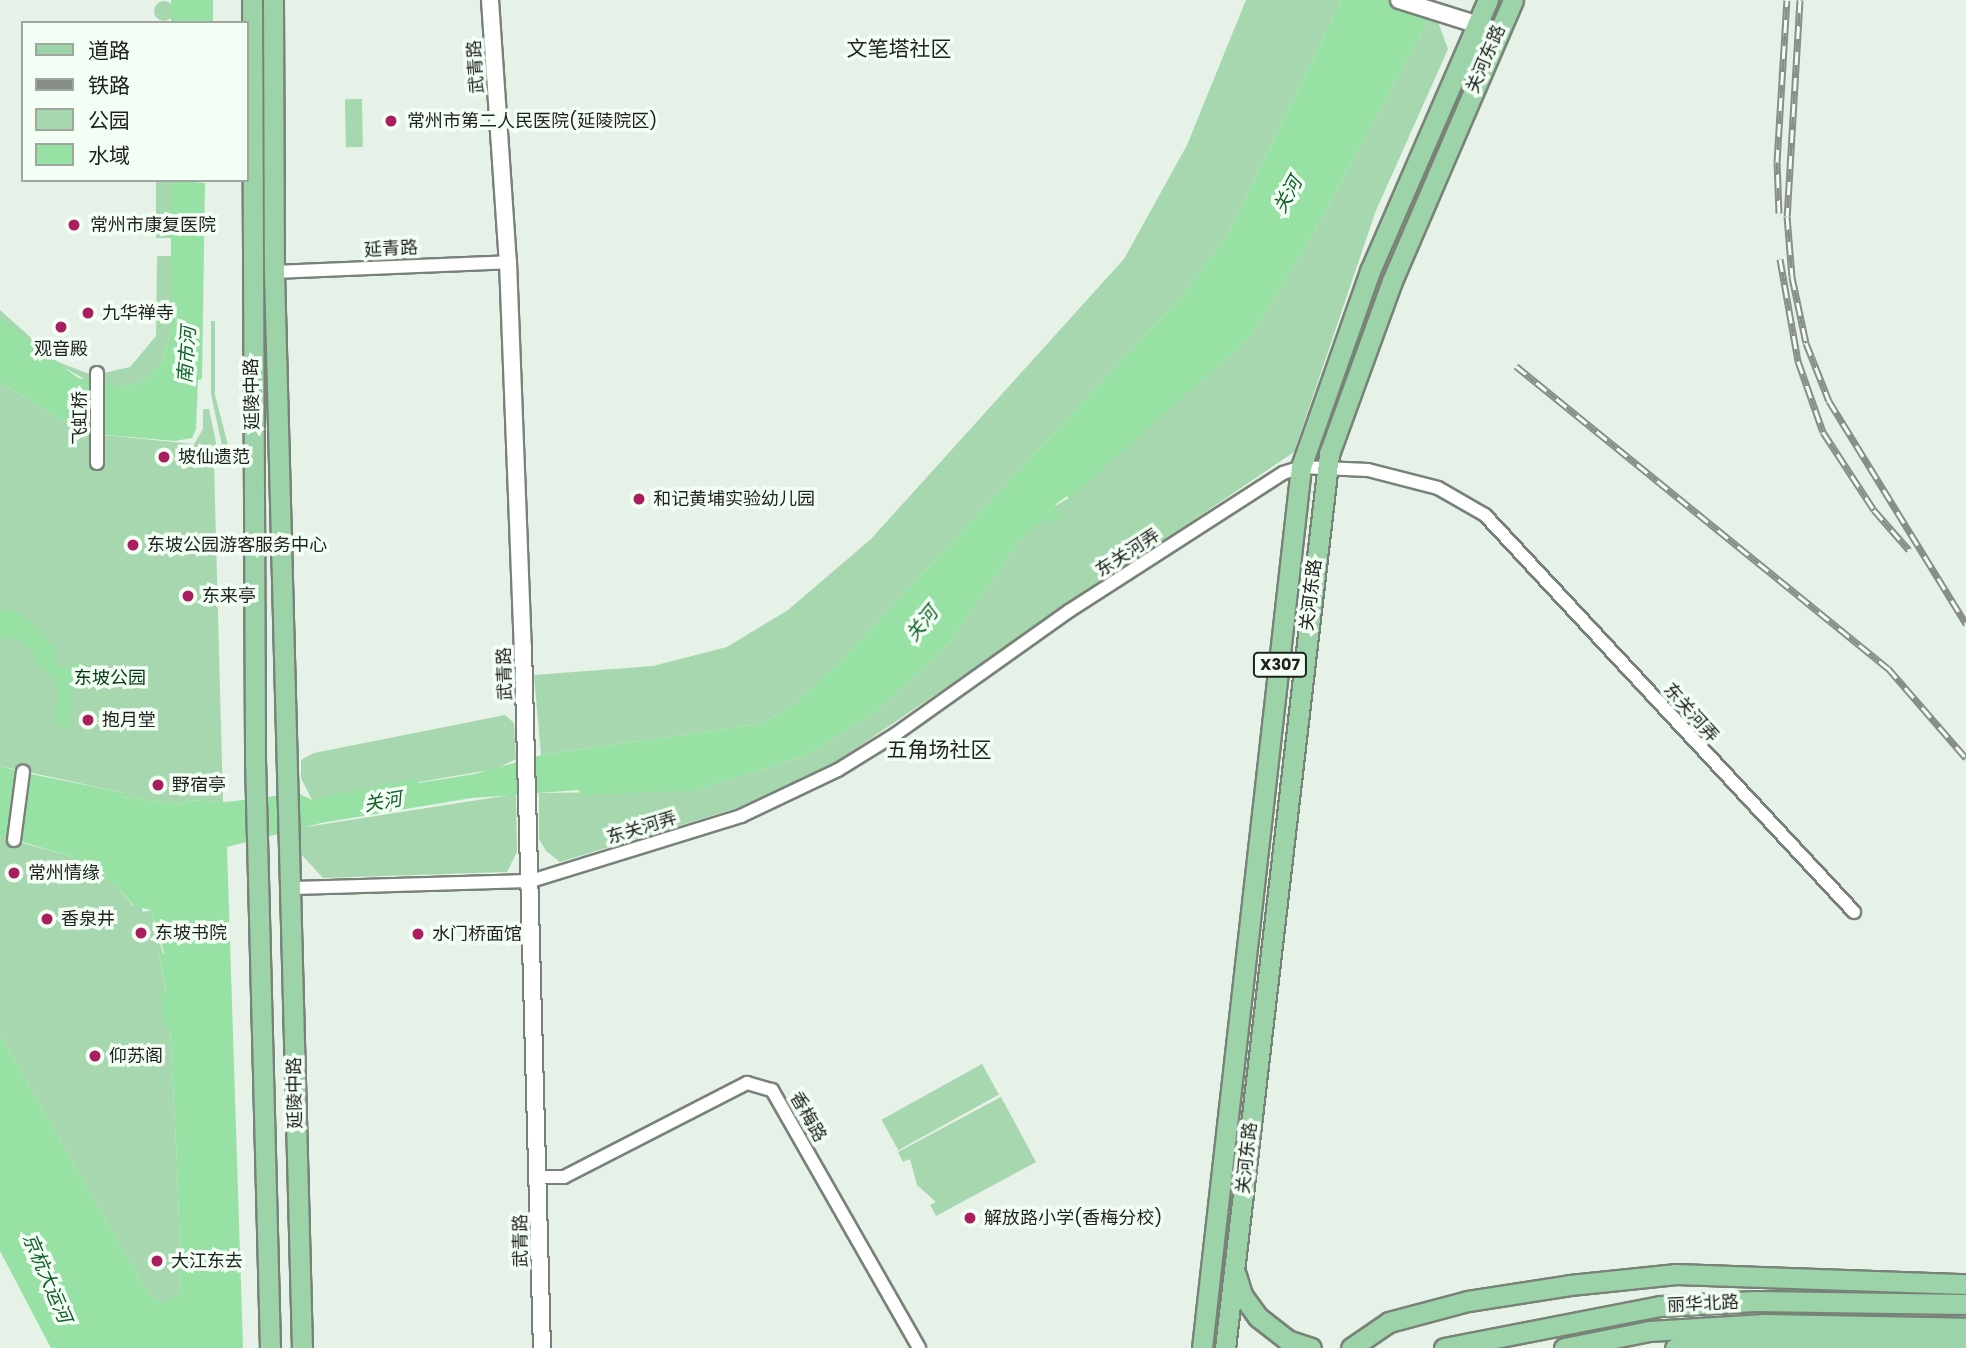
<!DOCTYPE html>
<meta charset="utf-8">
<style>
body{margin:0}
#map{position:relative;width:1966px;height:1348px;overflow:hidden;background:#e6f1e7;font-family:Poppins,"Noto Sans SC",sans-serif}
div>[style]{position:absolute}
.green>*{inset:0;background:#a7d7ae;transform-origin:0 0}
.round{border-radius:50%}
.water>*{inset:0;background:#97e1a4;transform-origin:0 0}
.stream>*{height:4.5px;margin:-2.25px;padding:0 2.25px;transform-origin:2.25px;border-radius:2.25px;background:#97e1a4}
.roads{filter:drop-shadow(2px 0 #788279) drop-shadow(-2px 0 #788279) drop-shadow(0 2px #788279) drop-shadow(0 -2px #788279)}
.street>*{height:12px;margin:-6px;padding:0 6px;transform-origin:6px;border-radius:6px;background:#fff}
.secondary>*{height:16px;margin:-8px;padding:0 8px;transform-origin:8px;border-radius:8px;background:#fff}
.primary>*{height:19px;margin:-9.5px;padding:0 9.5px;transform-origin:9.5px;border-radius:9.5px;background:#9dd3a8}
.rail>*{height:7px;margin-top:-3.5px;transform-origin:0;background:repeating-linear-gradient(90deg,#f3fef4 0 13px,#888f88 0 26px);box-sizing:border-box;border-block:2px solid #888f88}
.dots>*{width:19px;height:19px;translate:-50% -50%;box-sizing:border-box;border:4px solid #f3fef4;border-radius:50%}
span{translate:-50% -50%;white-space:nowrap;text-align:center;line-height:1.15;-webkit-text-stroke:7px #f3fef4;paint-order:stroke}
.shield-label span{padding:2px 5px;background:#f3fef4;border:2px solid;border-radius:5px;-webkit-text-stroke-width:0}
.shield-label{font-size:16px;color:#1e211e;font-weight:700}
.street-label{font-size:18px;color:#1e211e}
.poi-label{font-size:18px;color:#1e211e}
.left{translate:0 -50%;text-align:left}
.park-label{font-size:18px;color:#003914}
.water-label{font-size:19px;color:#10602a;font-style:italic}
.quarter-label{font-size:21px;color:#1e211e}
.legend{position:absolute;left:21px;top:21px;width:228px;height:161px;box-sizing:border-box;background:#f3fef4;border:2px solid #9ea69e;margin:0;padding:9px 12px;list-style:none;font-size:21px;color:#1e211e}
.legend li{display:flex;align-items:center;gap:14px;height:35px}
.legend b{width:35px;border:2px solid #9ea69e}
</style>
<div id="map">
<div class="green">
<div style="clip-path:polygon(1246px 0,1342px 0,1227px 236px,1182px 296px,843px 659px,793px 706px,760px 724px,541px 755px,534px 675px,653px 666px,727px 647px,788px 610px,871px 539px,1124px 259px,1187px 145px)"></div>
<div class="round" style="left:154px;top:1px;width:20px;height:20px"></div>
<div style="clip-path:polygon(1429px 19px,1438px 22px,1448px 49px,1375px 213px,1294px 452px,833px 764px,740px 807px,560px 862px,546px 851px,539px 839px,539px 793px,693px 791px,807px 755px,877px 711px,950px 642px,1019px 541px,1044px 517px,1049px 523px,1055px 506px,1069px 498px,1250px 337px,1309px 241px)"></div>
<div style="left:362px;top:99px;width:48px;height:17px;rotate:89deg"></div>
<div style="left:156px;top:180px;width:15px;height:58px"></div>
<div style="clip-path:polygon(157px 256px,171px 256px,171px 331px,162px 362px,145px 380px,124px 387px,104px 386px,104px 373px,130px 367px,156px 336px)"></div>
<div style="clip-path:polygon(0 310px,58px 362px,92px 375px,91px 383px,48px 358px,0 318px)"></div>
<div style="clip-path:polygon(211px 321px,215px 321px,215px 395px,228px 445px,225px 460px,211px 394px)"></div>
<div style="clip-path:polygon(0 382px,83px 433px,194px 444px,203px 429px,203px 409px,209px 409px,218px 452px,214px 462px,223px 802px,186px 800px,185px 805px,125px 797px,125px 793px,0 766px)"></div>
<div style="clip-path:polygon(505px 715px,514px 723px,516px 759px,496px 769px,312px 800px,301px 778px,301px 760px,314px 753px)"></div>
<div style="clip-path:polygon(516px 794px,517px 852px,507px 872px,323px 878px,300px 853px,299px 828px)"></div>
<div style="clip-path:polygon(0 837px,70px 856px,115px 884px,133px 906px,141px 905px,143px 912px,151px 910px,163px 954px,159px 956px,166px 992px,162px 992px,165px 1027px,170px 1027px,177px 1163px,181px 1283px,178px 1295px,171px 1299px,162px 1302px,149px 1295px,0 1035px)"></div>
<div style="left:982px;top:1064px;width:35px;height:115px;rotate:61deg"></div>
<div style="clip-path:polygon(1001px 1097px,1036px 1162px,936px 1216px,930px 1205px,936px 1202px,917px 1185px,910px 1159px,903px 1162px,898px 1152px)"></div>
</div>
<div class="water">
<div style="left:171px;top:0;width:42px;height:23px"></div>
<div style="clip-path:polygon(1342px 0,1428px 0,1421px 15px,1429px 19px,1309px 241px,1250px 337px,1069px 499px,1067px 496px,1055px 505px,1061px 514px,1050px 524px,1044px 518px,1019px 541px,950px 642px,877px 711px,807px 755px,693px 791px,580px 795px,579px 790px,472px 798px,321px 823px,227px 847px,243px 1348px,51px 1348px,0 1251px,0 1035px,149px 1295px,162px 1302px,178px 1295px,181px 1283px,177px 1163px,170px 1027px,164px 1027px,161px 992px,166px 991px,159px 956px,164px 953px,151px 910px,134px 906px,115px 884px,70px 856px,22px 842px,31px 774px,125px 793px,125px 797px,185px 805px,186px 800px,227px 802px,298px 793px,312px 800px,416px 778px,418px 783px,475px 774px,541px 755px,760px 724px,793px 706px,843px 659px,1182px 296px,1227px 236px)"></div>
<div style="clip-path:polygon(171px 180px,205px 183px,202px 379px,198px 380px,196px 429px,192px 438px,175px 441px,83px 433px,0 382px,0 318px,78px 378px,124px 387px,145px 380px,162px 362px,171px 331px)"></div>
<div style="clip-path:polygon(0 610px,14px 611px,28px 619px,55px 649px,55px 663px,62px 668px,88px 661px,85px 679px,71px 686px,68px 728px,59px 726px,55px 717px,59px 696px,54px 679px,34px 659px,33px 648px,26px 648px,20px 639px,0 637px)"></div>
<div style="clip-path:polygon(0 766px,15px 770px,6px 839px,0 837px)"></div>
</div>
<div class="stream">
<div style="left:0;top:818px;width:29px;rotate:8deg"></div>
</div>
<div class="roads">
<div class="street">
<div style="left:274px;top:272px;width:234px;rotate:-2.4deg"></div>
<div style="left:97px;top:373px;width:90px;rotate:90deg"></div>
<div style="left:14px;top:840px;width:69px;rotate:-82.5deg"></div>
<div style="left:292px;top:888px;width:239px;rotate:-1.7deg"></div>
<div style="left:531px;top:881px;width:220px;rotate:-17.2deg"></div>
<div style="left:741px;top:816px;width:107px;rotate:-25.4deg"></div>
<div style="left:838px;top:770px;width:68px;rotate:-31.8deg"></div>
<div style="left:896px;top:734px;width:212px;rotate:-35.4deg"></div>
<div style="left:1069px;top:611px;width:255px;rotate:-32.8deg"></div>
<div style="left:1283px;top:473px;width:19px;rotate:-18deg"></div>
<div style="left:1301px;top:467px;width:67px;rotate:2.6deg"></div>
<div style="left:1368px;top:470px;width:72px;rotate:14.4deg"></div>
<div style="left:1438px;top:488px;width:54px;rotate:29.9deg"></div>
<div style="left:1485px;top:515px;width:542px;rotate:47.09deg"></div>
<div style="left:540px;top:1177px;width:24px"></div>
<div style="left:564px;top:1177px;width:206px;rotate:-27.2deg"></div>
<div style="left:747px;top:1083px;width:26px;rotate:16deg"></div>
<div style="left:772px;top:1090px;width:297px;rotate:60.3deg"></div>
</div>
<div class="secondary">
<div style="left:490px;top:0;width:263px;rotate:86.1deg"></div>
<div style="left:508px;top:262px;width:386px;rotate:87.8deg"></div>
<div style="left:523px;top:648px;width:700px;rotate:88.45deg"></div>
<div style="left:1399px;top:0;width:104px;rotate:17.4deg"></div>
</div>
<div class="primary">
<div style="left:252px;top:0;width:760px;rotate:89.77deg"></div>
<div style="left:255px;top:760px;width:588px;rotate:88.54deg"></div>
<div style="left:273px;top:0;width:272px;rotate:89.8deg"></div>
<div style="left:274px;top:272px;width:1076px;rotate:88.51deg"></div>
<div style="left:1236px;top:1275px;width:21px;rotate:73deg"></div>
<div style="left:1242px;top:1295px;width:27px;rotate:54deg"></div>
<div style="left:1258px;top:1317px;width:37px;rotate:38deg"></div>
<div style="left:1287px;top:1340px;width:25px;rotate:18deg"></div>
<div style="left:1202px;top:1348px;width:887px;rotate:-83.59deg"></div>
<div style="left:1301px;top:467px;width:208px;rotate:-70.6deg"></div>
<div style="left:1370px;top:271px;width:296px;rotate:-66.5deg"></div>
<div style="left:1225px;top:1348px;width:900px;rotate:-83.36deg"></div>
<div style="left:1329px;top:454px;width:184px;rotate:-70deg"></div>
<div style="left:1392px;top:281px;width:306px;rotate:-66.7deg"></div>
<div style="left:1351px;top:1348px;width:46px;rotate:-34.4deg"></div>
<div style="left:1389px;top:1322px;width:82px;rotate:-14.9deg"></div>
<div style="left:1468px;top:1301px;width:103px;rotate:-8.9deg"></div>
<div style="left:1570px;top:1285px;width:107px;rotate:-5.9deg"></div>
<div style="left:1676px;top:1274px;width:290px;rotate:2deg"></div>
<div style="left:1444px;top:1348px;width:220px;rotate:-11deg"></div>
<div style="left:1660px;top:1306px;width:95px;rotate:-3deg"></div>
<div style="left:1755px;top:1301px;width:211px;rotate:0.8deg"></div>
<div style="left:1564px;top:1348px;width:87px;rotate:-11.3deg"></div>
<div style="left:1649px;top:1331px;width:116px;rotate:-3.5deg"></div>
<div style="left:1765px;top:1324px;width:201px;rotate:1.1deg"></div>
<div style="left:1675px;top:1348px;width:88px;rotate:-3.9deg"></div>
<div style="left:1763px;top:1342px;width:203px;rotate:0.8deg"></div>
</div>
</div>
<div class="rail">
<div style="left:1800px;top:0;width:216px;rotate:93.4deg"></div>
<div style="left:1787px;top:216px;width:61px;rotate:85.3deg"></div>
<div style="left:1792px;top:277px;width:67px;rotate:78deg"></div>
<div style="left:1806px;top:343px;width:62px;rotate:68.4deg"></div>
<div style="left:1829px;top:401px;width:262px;rotate:58.4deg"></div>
<div style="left:1779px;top:213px;width:51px;rotate:-92.2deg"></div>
<div style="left:1777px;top:162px;width:162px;rotate:-86.5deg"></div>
<div style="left:1780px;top:259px;width:104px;rotate:80deg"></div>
<div style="left:1798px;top:361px;width:75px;rotate:70.6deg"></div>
<div style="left:1823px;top:432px;width:93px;rotate:56.8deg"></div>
<div style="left:1874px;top:510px;width:53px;rotate:48.8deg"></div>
<div style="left:1516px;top:366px;width:479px;rotate:39.1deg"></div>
<div style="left:1888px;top:668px;width:119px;rotate:49.1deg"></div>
</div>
<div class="dots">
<div style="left:391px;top:121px;background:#aa1e5f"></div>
<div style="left:74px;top:225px;background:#aa1e5f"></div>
<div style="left:88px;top:313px;background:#aa1e5f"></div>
<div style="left:61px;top:327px;background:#aa1e5f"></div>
<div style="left:164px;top:457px;background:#aa1e5f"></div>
<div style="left:639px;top:499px;background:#aa1e5f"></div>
<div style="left:133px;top:545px;background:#aa1e5f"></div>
<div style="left:188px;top:596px;background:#aa1e5f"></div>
<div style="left:88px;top:720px;background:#aa1e5f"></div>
<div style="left:158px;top:785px;background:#aa1e5f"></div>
<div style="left:14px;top:873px;background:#aa1e5f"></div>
<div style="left:47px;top:919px;background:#aa1e5f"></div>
<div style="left:141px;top:933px;background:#aa1e5f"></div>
<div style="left:418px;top:934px;background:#aa1e5f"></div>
<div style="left:95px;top:1056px;background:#aa1e5f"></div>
<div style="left:970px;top:1218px;background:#aa1e5f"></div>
<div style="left:157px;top:1261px;background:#aa1e5f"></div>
</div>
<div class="shield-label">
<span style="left:1280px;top:665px">X307</span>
</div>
<div class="street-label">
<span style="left:1486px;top:59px;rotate:-67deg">关河东路</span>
<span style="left:476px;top:67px;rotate:-94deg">武青路</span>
<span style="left:391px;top:249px;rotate:-3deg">延青路</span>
<span style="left:252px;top:394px;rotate:-91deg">延陵中路</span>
<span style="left:80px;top:418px;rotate:-90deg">飞虹桥</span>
<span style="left:1128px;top:553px;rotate:-33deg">东关河弄</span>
<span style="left:1311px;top:595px;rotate:-83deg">关河东路</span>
<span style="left:505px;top:674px;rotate:-92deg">武青路</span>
<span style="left:1691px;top:713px;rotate:48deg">东关河弄</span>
<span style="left:642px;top:828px;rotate:-17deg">东关河弄</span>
<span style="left:295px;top:1093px;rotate:-91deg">延陵中路</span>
<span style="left:808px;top:1117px;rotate:60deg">香梅路</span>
<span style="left:1247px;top:1158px;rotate:-84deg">关河东路</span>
<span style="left:521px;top:1241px;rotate:-91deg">武青路</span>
<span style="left:1703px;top:1304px;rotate:-3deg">丽华北路</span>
</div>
<div class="poi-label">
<span class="left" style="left:407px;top:121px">常州市第二人民医院(延陵院区)</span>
<span class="left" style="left:90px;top:225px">常州市康复医院</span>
<span class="left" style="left:102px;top:313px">九华禅寺</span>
<span style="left:61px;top:349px">观音殿</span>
<span class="left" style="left:178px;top:457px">坡仙遗范</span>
<span class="left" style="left:653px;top:499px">和记黄埔实验幼儿园</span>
<span class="left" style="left:147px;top:545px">东坡公园游客服务中心</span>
<span class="left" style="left:202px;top:596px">东来亭</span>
<span class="left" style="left:102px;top:720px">抱月堂</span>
<span class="left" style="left:172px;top:785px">野宿亭</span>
<span class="left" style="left:28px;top:873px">常州情缘</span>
<span class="left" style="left:61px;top:919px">香泉井</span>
<span class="left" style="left:155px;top:933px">东坡书院</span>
<span class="left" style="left:432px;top:934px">水门桥面馆</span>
<span class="left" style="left:109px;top:1056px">仰苏阁</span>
<span class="left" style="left:984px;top:1218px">解放路小学(香梅分校)</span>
<span class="left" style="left:171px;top:1261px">大江东去</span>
</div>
<div class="park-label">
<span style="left:110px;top:678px">东坡公园</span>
</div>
<div class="water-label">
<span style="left:1288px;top:195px;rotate:-61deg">关河</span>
<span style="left:187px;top:355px;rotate:-86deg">南市河</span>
<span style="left:922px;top:624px;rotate:-51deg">关河</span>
<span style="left:383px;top:802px;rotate:-10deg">关河</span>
<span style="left:47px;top:1278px;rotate:67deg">京杭大运河</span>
</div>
<div class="quarter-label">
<span style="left:899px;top:49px">文笔塔社区</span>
<span style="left:939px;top:750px">五角场社区</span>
</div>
<ul class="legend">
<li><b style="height:9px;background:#9dd3a8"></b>道路</li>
<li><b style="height:9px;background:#888f88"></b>铁路</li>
<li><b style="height:19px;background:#a7d7ae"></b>公园</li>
<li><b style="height:19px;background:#97e1a4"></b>水域</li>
</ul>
</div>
